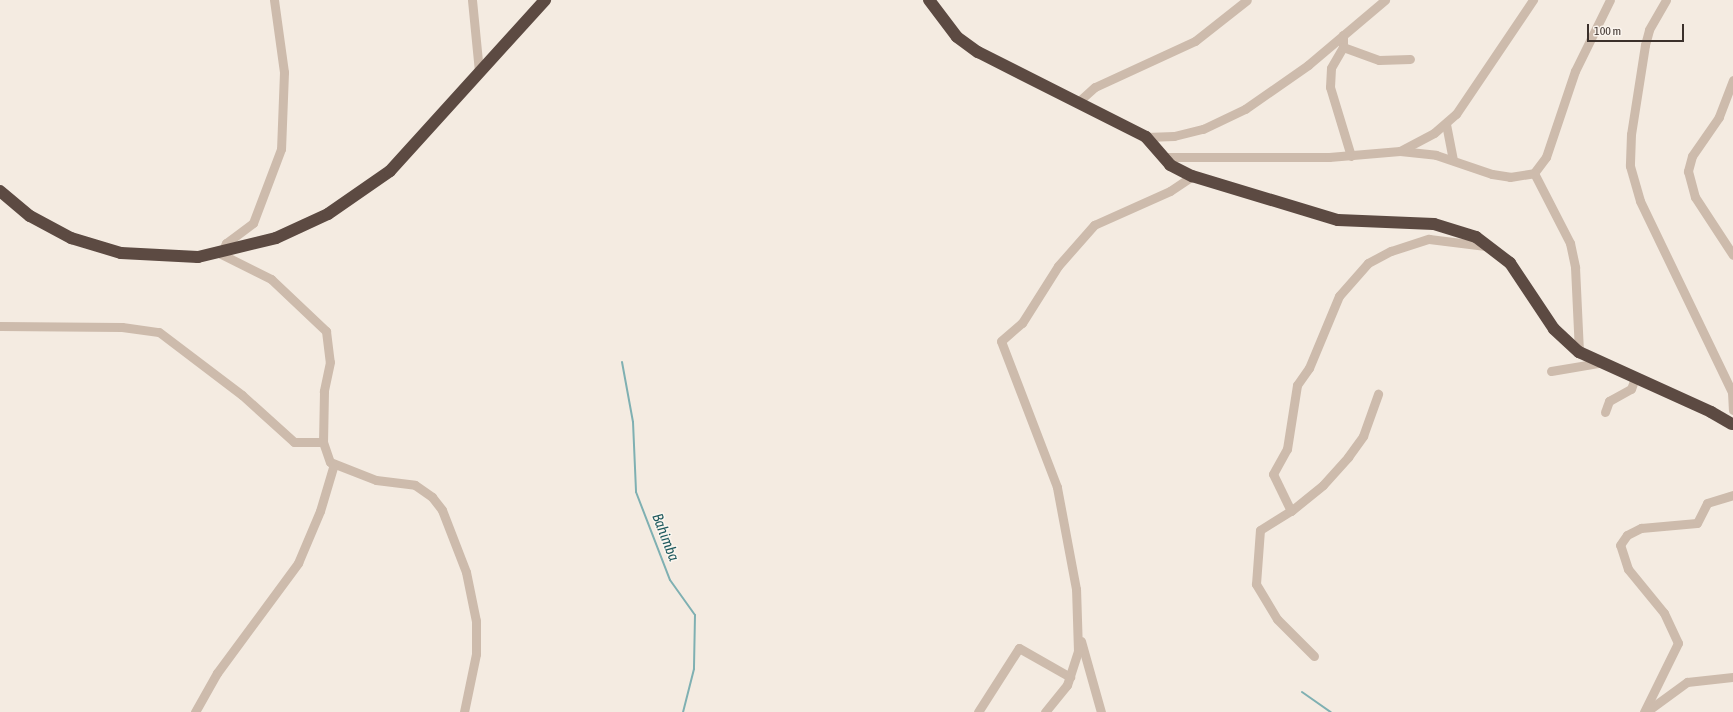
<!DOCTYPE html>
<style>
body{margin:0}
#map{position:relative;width:1733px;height:712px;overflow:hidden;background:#f4ebe1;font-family:"Asap Condensed",sans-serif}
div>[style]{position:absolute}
.stream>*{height:2px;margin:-1px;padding:0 1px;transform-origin:1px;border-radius:1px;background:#7fb0b2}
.minor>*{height:9px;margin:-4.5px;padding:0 4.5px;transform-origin:4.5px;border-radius:4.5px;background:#cdbbac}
.highway>*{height:12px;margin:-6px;padding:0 6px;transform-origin:6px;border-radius:6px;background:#5c4a42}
span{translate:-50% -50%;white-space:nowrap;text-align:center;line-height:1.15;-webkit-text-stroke:3px #fbf5ee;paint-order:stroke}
.water-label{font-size:15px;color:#1f5a5e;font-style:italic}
.scale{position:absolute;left:1587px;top:24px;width:97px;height:18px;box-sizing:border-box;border:2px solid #3b302b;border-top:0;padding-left:5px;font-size:12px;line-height:14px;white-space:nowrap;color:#3b302b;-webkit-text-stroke:3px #fbf5ee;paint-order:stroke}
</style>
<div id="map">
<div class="stream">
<div style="left:622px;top:362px;width:61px;rotate:79.6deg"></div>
<div style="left:633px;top:422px;width:70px;rotate:87.5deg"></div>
<div style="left:636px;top:492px;width:94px;rotate:68.9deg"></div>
<div style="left:670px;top:580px;width:43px;rotate:54.5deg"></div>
<div style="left:695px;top:615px;width:54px;rotate:91.1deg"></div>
<div style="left:694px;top:669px;width:44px;rotate:104.3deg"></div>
<div style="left:1302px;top:692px;width:35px;rotate:35deg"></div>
</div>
<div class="minor">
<div style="left:274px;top:0;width:73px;rotate:82.1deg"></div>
<div style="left:284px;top:72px;width:77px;rotate:92.2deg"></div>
<div style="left:281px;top:149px;width:79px;rotate:110.7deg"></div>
<div style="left:253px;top:223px;width:34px;rotate:143deg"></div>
<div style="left:226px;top:243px;width:12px;rotate:114deg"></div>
<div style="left:221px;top:254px;width:56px;rotate:26.6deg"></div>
<div style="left:271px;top:279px;width:76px;rotate:43.4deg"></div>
<div style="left:326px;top:331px;width:31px;rotate:83deg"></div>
<div style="left:330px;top:362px;width:30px;rotate:102deg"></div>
<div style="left:324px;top:391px;width:51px;rotate:91.1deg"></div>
<div style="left:323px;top:442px;width:21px;rotate:71deg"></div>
<div style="left:330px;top:462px;width:49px;rotate:21.4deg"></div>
<div style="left:376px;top:480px;width:39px;rotate:7deg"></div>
<div style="left:415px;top:485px;width:21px;rotate:35deg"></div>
<div style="left:432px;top:497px;width:16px;rotate:52deg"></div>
<div style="left:442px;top:510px;width:66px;rotate:68.8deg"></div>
<div style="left:466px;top:572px;width:50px;rotate:78.5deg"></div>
<div style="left:476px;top:621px;width:33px;rotate:90deg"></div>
<div style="left:476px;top:654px;width:59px;rotate:101.7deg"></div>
<div style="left:472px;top:0;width:72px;rotate:84.4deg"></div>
<div style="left:1666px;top:0;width:34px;rotate:120deg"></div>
<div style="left:1649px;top:30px;width:16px;rotate:105deg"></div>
<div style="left:1645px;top:45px;width:90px;rotate:98.9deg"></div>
<div style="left:1631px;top:134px;width:32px;rotate:92deg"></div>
<div style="left:1630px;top:166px;width:36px;rotate:74deg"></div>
<div style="left:1640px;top:201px;width:214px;rotate:64.3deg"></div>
<div style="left:1343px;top:35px;width:12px;rotate:90deg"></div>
<div style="left:1343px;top:47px;width:24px;rotate:120deg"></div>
<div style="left:1331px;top:68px;width:19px;rotate:93deg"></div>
<div style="left:1330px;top:87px;width:72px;rotate:73.1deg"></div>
<div style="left:1343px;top:47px;width:38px;rotate:20deg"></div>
<div style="left:1379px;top:60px;width:31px;rotate:-2deg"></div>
<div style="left:1733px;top:80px;width:40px;rotate:111deg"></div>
<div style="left:1719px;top:117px;width:47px;rotate:124.7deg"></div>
<div style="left:1692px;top:156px;width:16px;rotate:105deg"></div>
<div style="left:1688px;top:171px;width:27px;rotate:75deg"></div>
<div style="left:1695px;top:197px;width:69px;rotate:56.8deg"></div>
<div style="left:1077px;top:103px;width:24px;rotate:-42deg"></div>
<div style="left:1095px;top:87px;width:110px;rotate:-24.7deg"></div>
<div style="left:1195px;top:41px;width:66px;rotate:-38.3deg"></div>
<div style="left:1446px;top:124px;width:37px;rotate:79deg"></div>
<div style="left:1146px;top:137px;width:28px;rotate:-2deg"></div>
<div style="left:1174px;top:136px;width:30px;rotate:-14deg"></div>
<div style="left:1203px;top:129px;width:47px;rotate:-25.5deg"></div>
<div style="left:1245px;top:109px;width:77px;rotate:-34.9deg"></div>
<div style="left:1308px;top:65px;width:101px;rotate:-40.2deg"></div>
<div style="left:1400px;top:151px;width:36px;rotate:6deg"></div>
<div style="left:1436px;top:155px;width:59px;rotate:18.7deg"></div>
<div style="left:1492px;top:174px;width:18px;rotate:9deg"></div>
<div style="left:1510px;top:177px;width:24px;rotate:-9deg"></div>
<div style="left:1534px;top:173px;width:20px;rotate:-53deg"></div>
<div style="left:1546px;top:157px;width:91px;rotate:-71.4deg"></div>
<div style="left:1575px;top:71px;width:79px;rotate:-63.8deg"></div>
<div style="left:1162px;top:157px;width:167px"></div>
<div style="left:1329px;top:157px;width:71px;rotate:-4.8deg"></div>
<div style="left:1400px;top:151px;width:38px;rotate:-28deg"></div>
<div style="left:1434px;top:133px;width:29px;rotate:-41deg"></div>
<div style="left:1456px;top:114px;width:138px;rotate:-56deg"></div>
<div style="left:1534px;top:173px;width:79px;rotate:62.8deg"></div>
<div style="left:1570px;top:243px;width:25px;rotate:78deg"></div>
<div style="left:1575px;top:267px;width:85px;rotate:87.3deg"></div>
<div style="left:0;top:326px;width:122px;rotate:0.5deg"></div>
<div style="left:122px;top:327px;width:37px;rotate:8deg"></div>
<div style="left:159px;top:332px;width:104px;rotate:37.2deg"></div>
<div style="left:242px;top:395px;width:70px;rotate:42.1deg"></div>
<div style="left:294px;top:442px;width:29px"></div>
<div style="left:1551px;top:371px;width:49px;rotate:-9.5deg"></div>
<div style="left:1732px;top:392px;width:18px;rotate:87deg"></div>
<div style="left:1605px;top:412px;width:12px;rotate:-70deg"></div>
<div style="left:1609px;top:401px;width:25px;rotate:-29deg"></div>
<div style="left:1631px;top:389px;width:12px;rotate:-70deg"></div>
<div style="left:1291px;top:511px;width:41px;rotate:-39.1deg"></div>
<div style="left:1323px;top:485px;width:38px;rotate:-48deg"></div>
<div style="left:1348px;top:457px;width:26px;rotate:-54deg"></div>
<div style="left:1363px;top:436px;width:45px;rotate:-70.3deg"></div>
<div style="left:1081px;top:641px;width:74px;rotate:74.3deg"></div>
<div style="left:1314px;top:656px;width:52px;rotate:-135deg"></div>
<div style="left:1277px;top:619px;width:41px;rotate:-121deg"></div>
<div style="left:1256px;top:584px;width:54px;rotate:-85.8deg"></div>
<div style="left:1260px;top:530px;width:36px;rotate:-32deg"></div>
<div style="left:1291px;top:511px;width:41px;rotate:-115.9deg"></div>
<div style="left:1273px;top:474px;width:29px;rotate:-61deg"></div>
<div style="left:1287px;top:449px;width:65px;rotate:-81.1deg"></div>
<div style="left:1297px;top:385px;width:21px;rotate:-55deg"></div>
<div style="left:1309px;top:368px;width:78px;rotate:-67.4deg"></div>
<div style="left:1339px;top:296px;width:44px;rotate:-48.7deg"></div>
<div style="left:1368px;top:263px;width:26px;rotate:-28deg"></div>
<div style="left:1391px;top:251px;width:40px;rotate:-18deg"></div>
<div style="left:1429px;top:239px;width:57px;rotate:7deg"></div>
<div style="left:195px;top:712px;width:45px;rotate:-60.6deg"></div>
<div style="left:217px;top:673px;width:137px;rotate:-53.6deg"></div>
<div style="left:298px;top:563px;width:56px;rotate:-67.1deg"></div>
<div style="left:320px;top:511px;width:49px;rotate:-73.4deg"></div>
<div style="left:978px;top:712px;width:76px;rotate:-57.4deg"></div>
<div style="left:1019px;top:648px;width:59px;rotate:29.6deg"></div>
<div style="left:1045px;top:712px;width:35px;rotate:-51deg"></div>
<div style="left:1067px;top:685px;width:36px;rotate:-72deg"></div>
<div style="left:1078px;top:651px;width:62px;rotate:-91.8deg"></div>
<div style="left:1076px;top:589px;width:104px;rotate:-100.6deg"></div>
<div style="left:1057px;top:487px;width:156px;rotate:-111deg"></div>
<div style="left:1001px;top:341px;width:28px;rotate:-41deg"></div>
<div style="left:1022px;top:323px;width:67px;rotate:-57.7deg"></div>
<div style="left:1058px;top:266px;width:55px;rotate:-48.7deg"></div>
<div style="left:1094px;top:225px;width:83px;rotate:-24.1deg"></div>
<div style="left:1170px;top:191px;width:27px;rotate:-34deg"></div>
<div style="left:1644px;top:712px;width:77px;rotate:-63.8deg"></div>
<div style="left:1678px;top:643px;width:33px;rotate:-115deg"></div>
<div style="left:1664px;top:613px;width:57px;rotate:-129.3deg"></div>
<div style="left:1628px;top:569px;width:25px;rotate:-108deg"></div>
<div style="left:1620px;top:545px;width:12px;rotate:-55deg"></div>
<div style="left:1627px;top:535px;width:16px;rotate:-27deg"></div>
<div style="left:1641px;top:528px;width:56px;rotate:-5.1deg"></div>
<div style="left:1697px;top:523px;width:22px;rotate:-63deg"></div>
<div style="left:1707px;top:503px;width:27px;rotate:-17deg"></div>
<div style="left:1646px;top:712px;width:51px;rotate:-36.2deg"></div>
<div style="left:1687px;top:682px;width:46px;rotate:-6.2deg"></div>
</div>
<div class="highway">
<div style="left:929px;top:0;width:46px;rotate:52.9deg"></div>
<div style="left:957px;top:37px;width:26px;rotate:36deg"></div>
<div style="left:978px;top:52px;width:188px;rotate:26.8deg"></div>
<div style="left:1146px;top:137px;width:37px;rotate:49deg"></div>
<div style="left:1170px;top:165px;width:25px;rotate:27deg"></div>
<div style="left:1192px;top:176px;width:152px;rotate:16.8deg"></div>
<div style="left:1338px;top:220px;width:96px;rotate:2.4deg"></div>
<div style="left:1434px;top:224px;width:44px;rotate:17.2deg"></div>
<div style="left:1476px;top:237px;width:43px;rotate:37.4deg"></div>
<div style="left:1510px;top:263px;width:79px;rotate:56.3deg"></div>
<div style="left:1554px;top:329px;width:34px;rotate:43deg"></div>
<div style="left:1579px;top:352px;width:145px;rotate:24.4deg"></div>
<div style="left:1711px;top:412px;width:24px;rotate:30deg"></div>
<div style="left:0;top:191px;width:39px;rotate:40deg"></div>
<div style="left:30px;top:216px;width:47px;rotate:28.2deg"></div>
<div style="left:71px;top:238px;width:52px;rotate:16.7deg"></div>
<div style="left:121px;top:253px;width:77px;rotate:3deg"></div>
<div style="left:198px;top:257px;width:80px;rotate:-13.7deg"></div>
<div style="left:276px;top:238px;width:57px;rotate:-24.8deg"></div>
<div style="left:328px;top:214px;width:75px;rotate:-34.7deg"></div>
<div style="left:390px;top:171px;width:231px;rotate:-47.8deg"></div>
</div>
<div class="water-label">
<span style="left:666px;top:537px;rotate:69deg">Bahimba</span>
</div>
<div class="scale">100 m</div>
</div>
